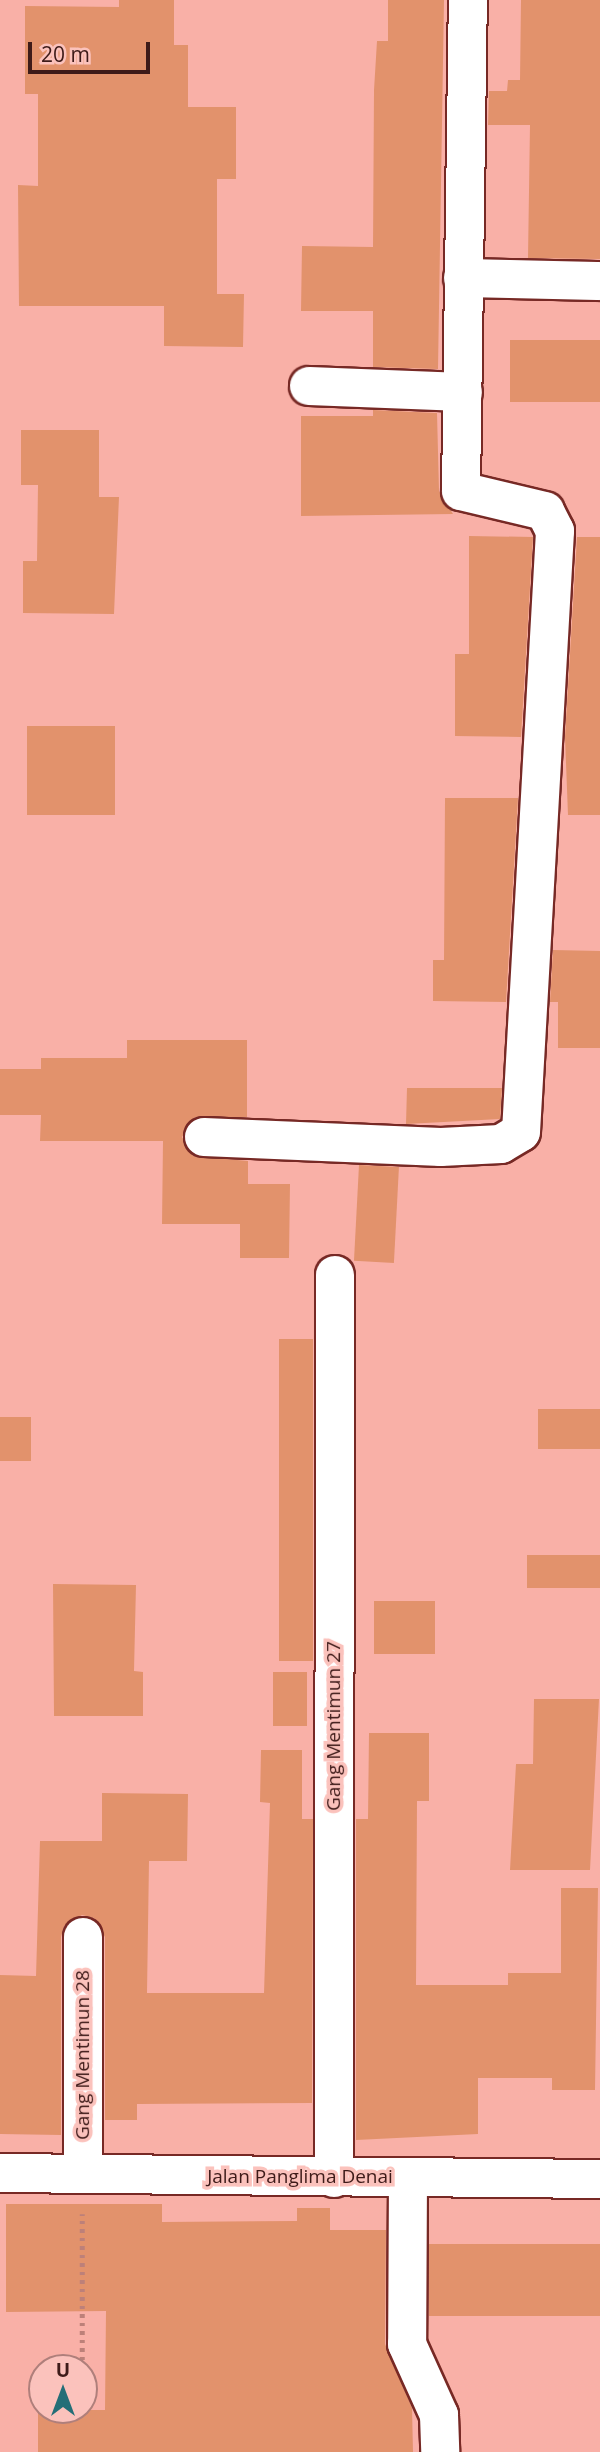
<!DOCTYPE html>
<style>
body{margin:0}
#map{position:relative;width:600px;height:2452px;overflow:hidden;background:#f9b0a7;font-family:"Open Sans",sans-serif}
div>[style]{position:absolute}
.building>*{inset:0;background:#e2926c;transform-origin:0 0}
.path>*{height:4.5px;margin-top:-2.25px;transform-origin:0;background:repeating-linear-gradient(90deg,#bd8079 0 3.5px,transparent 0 8.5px)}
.roads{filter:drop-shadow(2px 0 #772925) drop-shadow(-2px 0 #772925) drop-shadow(0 2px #772925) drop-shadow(0 -2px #772925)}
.minor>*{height:38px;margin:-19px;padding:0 19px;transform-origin:19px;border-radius:19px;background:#fff}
.primary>*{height:38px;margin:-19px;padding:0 19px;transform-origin:19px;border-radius:19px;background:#fff}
span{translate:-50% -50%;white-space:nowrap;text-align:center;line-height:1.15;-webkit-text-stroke:7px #fbc2bc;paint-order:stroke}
.street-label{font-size:19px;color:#3e1b19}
.north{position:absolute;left:28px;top:2354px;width:70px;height:70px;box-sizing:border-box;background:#fbc2bc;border:2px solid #af7f7b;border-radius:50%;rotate:0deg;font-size:19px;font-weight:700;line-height:28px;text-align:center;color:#3e1b19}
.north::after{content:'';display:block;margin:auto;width:24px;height:32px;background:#246e77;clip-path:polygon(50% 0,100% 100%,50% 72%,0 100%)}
.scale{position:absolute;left:28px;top:42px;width:122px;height:32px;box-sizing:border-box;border:4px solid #3e1b19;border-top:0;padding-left:9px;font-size:21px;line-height:24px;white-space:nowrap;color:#3e1b19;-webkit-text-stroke:5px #fbc2bc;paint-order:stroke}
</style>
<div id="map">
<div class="building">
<div style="clip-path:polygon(119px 0,174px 0,174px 45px,188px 45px,188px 107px,236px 107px,236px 179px,217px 179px,217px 294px,244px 294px,243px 347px,164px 346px,164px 306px,19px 306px,18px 185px,38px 186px,38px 94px,25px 94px,25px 6px,119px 7px)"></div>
<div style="clip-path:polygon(388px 0,444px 0,438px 369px,373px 367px,373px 311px,301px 311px,302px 246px,373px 247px,374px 90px,377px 41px,388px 41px)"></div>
<div style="clip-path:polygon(521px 0,600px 0,600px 259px,528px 258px,530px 125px,488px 125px,489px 91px,507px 91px,508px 80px,520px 80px)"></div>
<div style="left:510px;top:340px;width:90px;height:62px"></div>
<div style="clip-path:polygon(373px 410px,437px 413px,439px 491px,453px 514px,301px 516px,301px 416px,373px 416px)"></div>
<div style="clip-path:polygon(21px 430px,99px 430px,99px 497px,119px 497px,114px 614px,23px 613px,23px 561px,37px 561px,38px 485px,21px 485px)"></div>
<div style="clip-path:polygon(469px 536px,533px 537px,521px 737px,455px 736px,455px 654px,469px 654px)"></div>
<div style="clip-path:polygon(577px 537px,600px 537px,600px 815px,568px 815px,565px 737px)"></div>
<div style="left:27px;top:726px;width:88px;height:89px"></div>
<div style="clip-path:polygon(445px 798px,518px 798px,506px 1002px,433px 1001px,433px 960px,444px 960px)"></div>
<div style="clip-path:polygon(553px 950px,600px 951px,600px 1048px,558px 1048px,558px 1002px,550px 1002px)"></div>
<div style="clip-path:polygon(127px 1040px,247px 1040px,247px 1117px,195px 1117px,182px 1137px,193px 1156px,248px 1161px,248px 1184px,290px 1184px,289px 1258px,240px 1258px,240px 1224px,162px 1224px,163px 1141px,40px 1141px,41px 1115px,0 1115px,0 1069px,41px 1069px,41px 1058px,127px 1058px)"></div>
<div style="clip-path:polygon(407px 1088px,502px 1088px,500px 1119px,406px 1124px)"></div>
<div style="left:359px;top:1165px;width:40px;height:96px;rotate:3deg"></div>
<div style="left:279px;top:1339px;width:34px;height:322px"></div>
<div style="left:538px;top:1409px;width:62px;height:40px"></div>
<div style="left:0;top:1417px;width:31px;height:44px"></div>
<div style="left:527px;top:1555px;width:73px;height:33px"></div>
<div style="clip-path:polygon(53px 1584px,136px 1585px,134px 1671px,143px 1672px,143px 1716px,54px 1716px)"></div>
<div style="left:374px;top:1601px;width:61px;height:53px"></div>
<div style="left:273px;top:1672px;width:34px;height:54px"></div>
<div style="clip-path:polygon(534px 1699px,599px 1699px,590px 1870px,510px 1870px,516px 1764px,533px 1764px)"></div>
<div style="clip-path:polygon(369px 1733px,429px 1733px,429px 1801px,417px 1801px,416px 1985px,508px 1985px,508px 1973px,561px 1973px,561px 1888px,598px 1888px,595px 2090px,552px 2090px,552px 2078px,478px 2078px,478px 2134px,356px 2140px,356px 1819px,368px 1819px)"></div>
<div style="clip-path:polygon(261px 1750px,302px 1750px,302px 1819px,313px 1819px,312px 2103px,137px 2104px,137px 2120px,105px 2120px,105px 1937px,94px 1918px,82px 1915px,64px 1926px,61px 1937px,61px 2135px,0 2134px,0 1975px,36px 1976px,40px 1841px,102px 1841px,102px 1793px,188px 1794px,187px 1861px,149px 1861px,147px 1993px,264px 1993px,270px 1803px,260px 1802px)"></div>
<div style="clip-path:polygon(6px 2204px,162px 2204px,162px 2222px,297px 2221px,297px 2208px,330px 2208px,330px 2230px,386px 2230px,385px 2344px,412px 2408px,413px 2452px,38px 2452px,38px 2410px,105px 2410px,106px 2311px,6px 2312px)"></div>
<div style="left:429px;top:2244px;width:171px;height:72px"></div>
</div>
<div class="path">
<div style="left:82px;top:2360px;width:146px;rotate:-90deg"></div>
</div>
<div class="roads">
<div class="minor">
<div style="left:463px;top:278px;width:137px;rotate:1.3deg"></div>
<div style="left:309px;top:386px;width:154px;rotate:2.2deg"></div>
<div style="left:204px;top:1137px;width:237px;rotate:2.4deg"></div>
<div style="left:441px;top:1147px;width:60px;rotate:-2.9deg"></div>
<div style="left:501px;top:1144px;width:23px;rotate:-31deg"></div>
<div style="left:521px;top:1132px;width:602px;rotate:-86.76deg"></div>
<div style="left:555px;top:531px;width:22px;rotate:-117deg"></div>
<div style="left:545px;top:511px;width:86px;rotate:-166.6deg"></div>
<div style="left:461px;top:491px;width:491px;rotate:-89.2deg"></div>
<div style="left:83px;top:2174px;width:237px;rotate:-90deg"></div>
<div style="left:408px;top:2177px;width:167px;rotate:90.3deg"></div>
<div style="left:407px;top:2344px;width:78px;rotate:65.7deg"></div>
<div style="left:439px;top:2415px;width:37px;rotate:88deg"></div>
<div style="left:334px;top:2178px;width:903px;rotate:-89.94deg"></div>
</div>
<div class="primary">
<div style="left:0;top:2173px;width:600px;rotate:0.57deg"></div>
</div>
</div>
<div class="street-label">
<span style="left:334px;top:1726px;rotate:-90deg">Gang Mentimun 27</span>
<span style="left:83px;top:2055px;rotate:-90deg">Gang Mentimun 28</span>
<span style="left:300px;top:2177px">Jalan Panglima Denai</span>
</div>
<div class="north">U</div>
<div class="scale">20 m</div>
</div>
